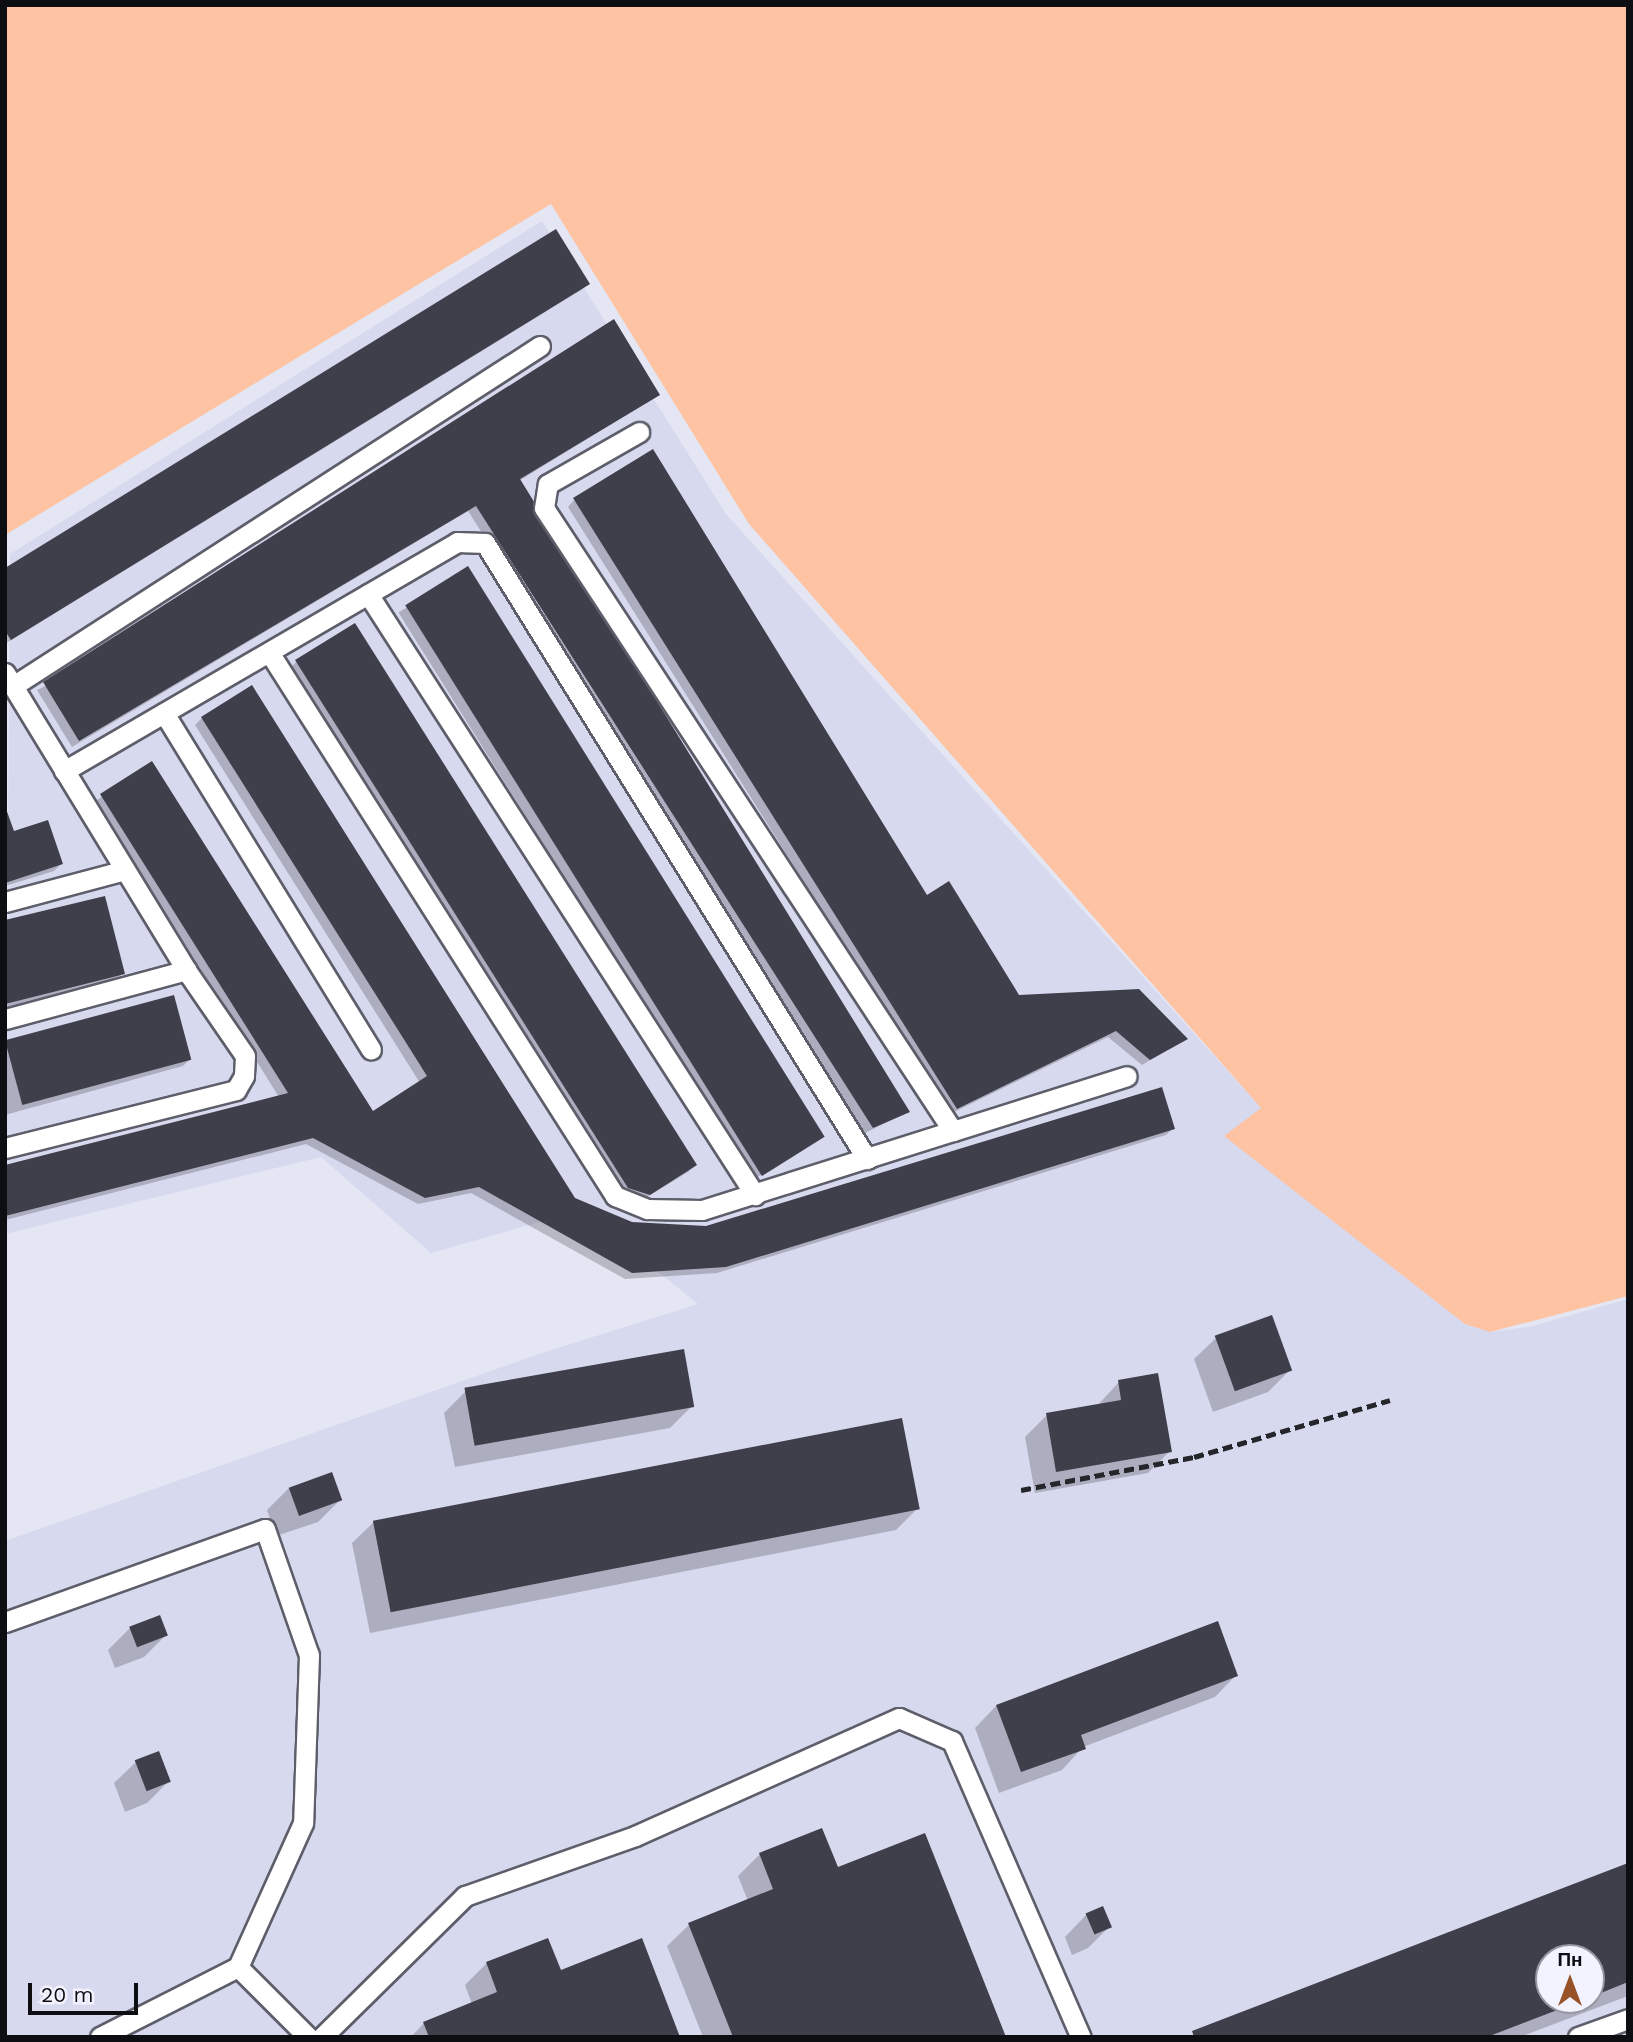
<!DOCTYPE html>
<meta charset="utf-8">
<style>
body{margin:0}
#map{position:relative;width:1633px;height:2042px;overflow:hidden;background:#e4e6f4;font-family:"Work Sans",sans-serif}
div>[style]{position:absolute}
.built>*{inset:0;background:#d7d9ee}
.green>*{inset:0;background:#fec3a3}
.shadow>*{inset:0;background:#0003;transform-origin:0 0}
.building>*{inset:0;background:#3e3f4a;transform-origin:0 0}
.roads{filter:drop-shadow(2px 0 #5d5e6a) drop-shadow(-2px 0 #5d5e6a) drop-shadow(0 2px #5d5e6a) drop-shadow(0 -2px #5d5e6a)}
.lane>*{height:19px;margin:-9.5px;padding:0 9.5px;transform-origin:9.5px;border-radius:9.5px;background:#fff}
.rail>*{height:5px;margin-top:-2.5px;transform-origin:0;background:repeating-linear-gradient(90deg,#25262b 0 10px,transparent 0 15px)}
span{translate:-50% -50%;white-space:nowrap;text-align:center;line-height:1.15;-webkit-text-stroke:7px #f2f3ff;paint-order:stroke}
.frame{position:absolute;inset:0;border:7px solid #0d0e12;pointer-events:none}
.north{position:absolute;left:1535px;top:1944px;width:70px;height:70px;box-sizing:border-box;background:#f2f3ff;border:2px solid #9697a0;border-radius:50%;rotate:0deg;font-size:19px;font-weight:700;line-height:28px;text-align:center;color:#0d0e12}
.north::after{content:'';display:block;margin:auto;width:24px;height:32px;background:#975228;clip-path:polygon(50% 0,100% 100%,50% 72%,0 100%)}
.scale{position:absolute;left:28px;top:1983px;width:110px;height:32px;box-sizing:border-box;border:4px solid #0d0e12;border-top:0;padding-left:9px;font-size:21px;line-height:24px;white-space:nowrap;color:#0d0e12;-webkit-text-stroke:5px #f2f3ff;paint-order:stroke}
</style>
<div id="map">
<div class="built">
<div style="clip-path:polygon(evenodd,542px 221px,726px 514px,1262px 1109px,1225px 1136px,1490px 1332px,1533px 1326px,1628px 1299px,1628px 2037px,5px 2037px,5px 1541px,542px 1353px,698px 1304px,582px 1210px,431px 1253px,321px 1157px,5px 1234px,10px 554px,542px 221px,1549px 1958px,1591px 1958px,1591px 2000px,1549px 2000px,1549px 1958px)"></div>
</div>
<div class="green">
<div style="clip-path:polygon(5px 5px,1628px 5px,1628px 1296px,1490px 1332px,1465px 1324px,1224px 1136px,1261px 1108px,749px 524px,551px 204px,5px 535px)"></div>
</div>
<div class="shadow">
<div style="clip-path:polygon(588px 284px,581px 290px,5px 644px,5px 570px)"></div>
<div style="clip-path:polygon(658px 395px,519px 481px,908px 1112px,865px 1133px,468px 511px,72px 747px,37px 690px)"></div>
<div style="clip-path:polygon(574px 500px,1018px 997px,1185px 1039px,1142px 1065px,1108px 1037px,950px 1114px,568px 507px)"></div>
<div style="left:468px;top:569px;width:669px;height:82px;rotate:58deg"></div>
<div style="clip-path:polygon(296px 662px,695px 1165px,688px 1172px,642px 1200px,621px 1195px,290px 668px)"></div>
<div style="clip-path:polygon(202px 718px,574px 1199px,632px 1223px,707px 1228px,1173px 1128px,1166px 1135px,717px 1273px,625px 1279px,471px 1193px,418px 1204px,306px 1144px,5px 1220px,5px 1167px,279px 1097px,94px 802px,152px 763px,372px 1113px,420px 1083px,195px 725px)"></div>
<div style="clip-path:polygon(5px 810px,13px 833px,61px 864px,54px 871px,5px 886px)"></div>
<div style="clip-path:polygon(5px 922px,123px 973px,116px 980px,5px 1008px)"></div>
<div style="clip-path:polygon(5px 1043px,190px 1059px,183px 1066px,5px 1115px)"></div>
<div style="clip-path:polygon(1271px 1318px,1290px 1370px,1268px 1392px,1213px 1412px,1194px 1359px,1216px 1338px)"></div>
<div style="clip-path:polygon(1119px 1382px,1170px 1451px,1148px 1473px,1035px 1493px,1025px 1437px,1047px 1415px,1097px 1406px)"></div>
<div style="clip-path:polygon(466px 1391px,692px 1406px,670px 1428px,455px 1467px,444px 1413px)"></div>
<div style="clip-path:polygon(289px 1488px,340px 1500px,318px 1522px,276px 1536px,267px 1510px)"></div>
<div style="clip-path:polygon(918px 1508px,896px 1530px,370px 1633px,352px 1543px,374px 1522px)"></div>
<div style="clip-path:polygon(1217px 1623px,1236px 1675px,1215px 1697px,1083px 1747px,1062px 1770px,999px 1793px,975px 1728px,996px 1706px)"></div>
<div style="clip-path:polygon(130px 1628px,166px 1635px,144px 1657px,115px 1668px,108px 1650px)"></div>
<div style="clip-path:polygon(136px 1762px,169px 1781px,147px 1803px,125px 1812px,114px 1783px)"></div>
<div style="clip-path:polygon(760px 1854px,837px 1870px,1004px 2037px,703px 2037px,667px 1946px,689px 1925px,748px 1901px,738px 1876px)"></div>
<div style="clip-path:polygon(evenodd,1628px 1867px,1628px 1996px,1520px 2037px,1189px 2037px,1628px 1867px,1549px 1958px,1591px 1958px,1591px 2000px,1549px 2000px,1549px 1958px)"></div>
<div style="clip-path:polygon(1086px 1915px,1110px 1926px,1088px 1948px,1072px 1955px,1065px 1937px)"></div>
<div style="clip-path:polygon(487px 1963px,560px 1972px,678px 2037px,411px 2037px,424px 2023px,472px 2004px,465px 1985px)"></div>
</div>
<div class="building">
<div style="clip-path:polygon(556px 229px,590px 284px,11px 640px,5px 631px,5px 568px)"></div>
<div style="clip-path:polygon(614px 319px,660px 395px,520px 479px,910px 1112px,873px 1128px,476px 506px,79px 741px,43px 682px)"></div>
<div style="clip-path:polygon(653px 449px,927px 895px,949px 881px,1019px 995px,1139px 989px,1188px 1039px,1150px 1060px,1116px 1031px,957px 1109px,573px 498px)"></div>
<div style="left:468px;top:566px;width:673px;height:74px;rotate:58deg"></div>
<div style="clip-path:polygon(355px 623px,697px 1165px,650px 1195px,628px 1188px,295px 660px)"></div>
<div style="clip-path:polygon(252px 685px,575px 1198px,632px 1222px,706px 1226px,1162px 1087px,1175px 1129px,726px 1267px,632px 1273px,479px 1187px,425px 1198px,313px 1138px,5px 1216px,5px 1165px,288px 1093px,100px 794px,152px 761px,373px 1111px,427px 1076px,201px 717px)"></div>
<div style="clip-path:polygon(5px 806px,14px 831px,48px 820px,63px 864px,5px 883px)"></div>
<div style="clip-path:polygon(105px 896px,125px 974px,5px 1004px,5px 920px)"></div>
<div style="left:174px;top:995px;width:67px;height:175px;rotate:75deg"></div>
<div style="left:1272px;top:1315px;width:59px;height:61px;rotate:70deg"></div>
<div style="left:684px;top:1349px;width:59px;height:223px;rotate:80deg"></div>
<div style="clip-path:polygon(1158px 1373px,1172px 1452px,1056px 1472px,1046px 1413px,1121px 1400px,1118px 1380px)"></div>
<div style="left:902px;top:1418px;width:93px;height:539px;rotate:79deg"></div>
<div style="left:332px;top:1472px;width:30px;height:46px;rotate:70deg"></div>
<div style="left:160px;top:1615px;width:22px;height:33px;rotate:69deg"></div>
<div style="clip-path:polygon(1218px 1621px,1238px 1676px,1081px 1735px,1086px 1749px,1021px 1772px,996px 1705px)"></div>
<div style="left:159px;top:1751px;width:33px;height:26px;rotate:69deg"></div>
<div style="clip-path:polygon(822px 1828px,838px 1867px,925px 1833px,1006px 2037px,733px 2037px,688px 1923px,773px 1889px,759px 1853px)"></div>
<div style="clip-path:polygon(1628px 1863px,1628px 1982px,1591px 1997px,1591px 1958px,1549px 1958px,1549px 2000px,1582px 2000px,1565px 2007px,1487px 2037px,1194px 2037px,1192px 2031px)"></div>
<div style="left:1103px;top:1906px;width:23px;height:19px;rotate:67deg"></div>
<div style="clip-path:polygon(548px 1938px,561px 1970px,642px 1938px,680px 2037px,429px 2037px,423px 2022px,497px 1992px,486px 1962px)"></div>
</div>
<div class="roads">
<div class="lane">
<div style="left:368px;top:594px;width:715px;rotate:57.22deg"></div>
<div style="left:269px;top:652px;width:645px;rotate:57.54deg"></div>
<div style="left:615px;top:1196px;width:35px;rotate:22deg"></div>
<div style="left:647px;top:1209px;width:55px;rotate:1deg"></div>
<div style="left:702px;top:1210px;width:263px;rotate:-17.5deg"></div>
<div style="left:953px;top:1131px;width:745px;rotate:-123.28deg"></div>
<div style="left:544px;top:508px;width:24px;rotate:-81deg"></div>
<div style="left:548px;top:484px;width:105px;rotate:-29.7deg"></div>
<div style="left:5px;top:673px;width:348px;rotate:58.6deg"></div>
<div style="left:186px;top:970px;width:104px;rotate:55.5deg"></div>
<div style="left:245px;top:1056px;width:20px;rotate:93deg"></div>
<div style="left:244px;top:1076px;width:16px;rotate:120deg"></div>
<div style="left:236px;top:1090px;width:238px;rotate:165.9deg"></div>
<div style="left:13px;top:686px;width:627px;rotate:-32.83deg"></div>
<div style="left:164px;top:713px;width:395px;rotate:58.4deg"></div>
<div style="left:64px;top:771px;width:455px;rotate:-30.2deg"></div>
<div style="left:457px;top:542px;width:28px;rotate:2deg"></div>
<div style="left:485px;top:543px;width:725px;rotate:58.2deg"></div>
<div style="left:5px;top:902px;width:124px;rotate:-14.9deg"></div>
<div style="left:5px;top:1019px;width:188px;rotate:-15.1deg"></div>
<div style="left:953px;top:1131px;width:182px;rotate:-17.5deg"></div>
<div style="left:5px;top:1622px;width:276px;rotate:-19.7deg"></div>
<div style="left:265px;top:1529px;width:133px;rotate:70.8deg"></div>
<div style="left:309px;top:1655px;width:168px;rotate:92deg"></div>
<div style="left:303px;top:1823px;width:158px;rotate:114.3deg"></div>
<div style="left:238px;top:1967px;width:99px;rotate:45deg"></div>
<div style="left:100px;top:2037px;width:155px;rotate:-26.9deg"></div>
<div style="left:322px;top:2037px;width:201px;rotate:-44.6deg"></div>
<div style="left:465px;top:1896px;width:180px;rotate:-19.4deg"></div>
<div style="left:635px;top:1836px;width:289px;rotate:-24.1deg"></div>
<div style="left:899px;top:1718px;width:58px;rotate:23.5deg"></div>
<div style="left:952px;top:1741px;width:323px;rotate:66.5deg"></div>
<div style="left:1578px;top:2037px;width:53px;rotate:-19.8deg"></div>
</div>
</div>
<div class="rail">
<div style="left:1021px;top:1490px;width:176px;rotate:-10.8deg"></div>
<div style="left:1194px;top:1457px;width:204px;rotate:-16.2deg"></div>
</div>
<div class="frame"></div>
<div class="north">Пн</div>
<div class="scale">20 m</div>
</div>
